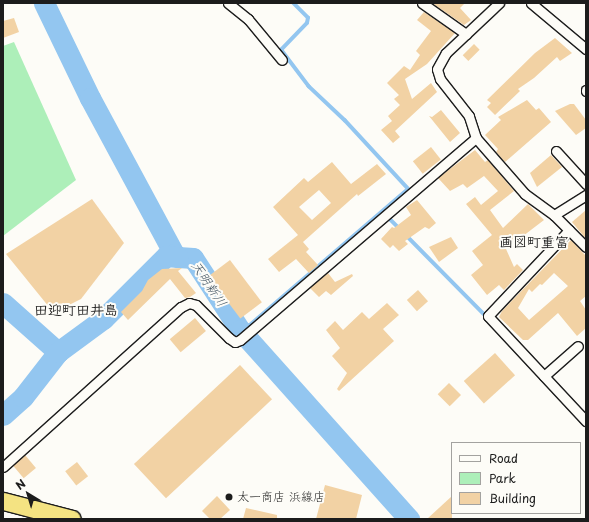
<!DOCTYPE html>
<meta charset="utf-8">
<style>
body{margin:0}
#map{position:relative;width:589px;height:522px;overflow:hidden;background:#fdfcf7;font-family:"Playpen Sans","Klee One",sans-serif}
div>[style]{position:absolute}
.green>*{inset:0;background:#adefb9}
.stream>*{height:3.5px;margin:-1.75px;padding:0 1.75px;transform-origin:1.75px;border-radius:1.75px;background:#93c6f0}
.river>*{height:21px;margin:-10.5px;padding:0 10.5px;transform-origin:10.5px;border-radius:10.5px;background:#93c6f0}
.building>*{inset:0;background:#f2d2a4;transform-origin:0 0}
.roads{filter:drop-shadow(1px 0 #1c1c1c) drop-shadow(-1px 0 #1c1c1c) drop-shadow(0 1px #1c1c1c) drop-shadow(0 -1px #1c1c1c)}
.street>*{height:9px;margin:-4.5px;padding:0 4.5px;transform-origin:4.5px;border-radius:4.5px;background:#fdfcf7}
.highway>*{height:17px;margin:-8.5px;padding:0 8.5px;transform-origin:8.5px;border-radius:8.5px;background:#f4e382}
.dots>*{width:11px;height:11px;translate:-50% -50%;box-sizing:border-box;border:2px solid #fdfcf7;border-radius:50%}
span{translate:-50% -50%;white-space:nowrap;text-align:center;line-height:1.15;-webkit-text-stroke:4px #fdfcf7;paint-order:stroke}
.poi-label{font-size:12px;color:#1c1c1c}
.left{translate:0 -50%;text-align:left}
.water-label{font-size:13px;color:#465866;font-style:italic}
.quarter-label{font-size:14px;color:#1c1c1c;font-weight:700}
.frame{position:absolute;inset:0;border:4px solid #1c1c1c;pointer-events:none}
.legend{position:absolute;left:451px;top:442px;width:130px;height:72px;box-sizing:border-box;background:#fdfcf7;border:1px solid #a3a29f;margin:0;padding:5px 7px;list-style:none;font-size:12px;color:#1c1c1c}
.legend li{display:flex;align-items:center;gap:8px;height:20px}
.legend b{width:20px;border:1px solid #a3a29f}
.north{position:absolute;left:8px;top:474px;width:40px;height:40px;-webkit-text-stroke:3px #fdfcf7;paint-order:stroke;rotate:322deg;font-size:11px;font-weight:700;line-height:16px;text-align:center;color:#1c1c1c}
.north::after{content:'';display:block;margin:auto;width:14px;height:18px;background:#1c1c1c;clip-path:polygon(50% 0,100% 100%,50% 72%,0 100%)}
</style>
<div id="map">
<div class="green">
<div style="clip-path:polygon(14px 42px,76px 180px,3px 236px,3px 46px)"></div>
</div>
<div class="stream">
<div style="left:386px;top:215px;width:20px;rotate:45deg"></div>
<div style="left:407px;top:236px;width:114px;rotate:45.4deg"></div>
<div style="left:240px;top:330px;width:11px;rotate:-27deg"></div>
<div style="left:250px;top:325px;width:208px;rotate:-40.7deg"></div>
<div style="left:408px;top:189px;width:93px;rotate:-132.8deg"></div>
<div style="left:345px;top:121px;width:50px;rotate:-136.6deg"></div>
<div style="left:309px;top:87px;width:46px;rotate:-127.1deg"></div>
<div style="left:281px;top:50px;width:37px;rotate:-46deg"></div>
<div style="left:307px;top:23px;width:5px;rotate:-79deg"></div>
<div style="left:308px;top:18px;width:21px;rotate:-135deg"></div>
</div>
<div class="river">
<div style="left:44px;top:3px;width:106px;rotate:64.2deg"></div>
<div style="left:90px;top:98px;width:177px;rotate:61.7deg"></div>
<div style="left:174px;top:254px;width:5px;rotate:37deg"></div>
<div style="left:178px;top:257px;width:15px;rotate:4deg"></div>
<div style="left:193px;top:258px;width:86px;rotate:56.9deg"></div>
<div style="left:240px;top:330px;width:254px;rotate:48.2deg"></div>
<div style="left:3px;top:303px;width:74px;rotate:41.7deg"></div>
<div style="left:3px;top:415px;width:27px;rotate:-42deg"></div>
<div style="left:23px;top:397px;width:57px;rotate:-52.1deg"></div>
<div style="left:58px;top:352px;width:56px;rotate:-36.3deg"></div>
<div style="left:103px;top:319px;width:89px;rotate:-45deg"></div>
<div style="left:166px;top:256px;width:12px;rotate:5deg"></div>
</div>
<div class="building">
<div style="clip-path:polygon(432px 3px,465px 3px,460px 8px,471px 20px,464px 25px)"></div>
<div style="clip-path:polygon(424px 12px,455px 33px,427px 64px,405px 79px,412px 99px,431px 83px,437px 92px,395px 131px,400px 137px,393px 143px,381px 130px,392px 121px,388px 116px,400px 105px,394px 99px,399px 95px,387px 83px,404px 66px,410px 70px,420px 55px,416px 51px,431px 31px,417px 20px)"></div>
<div style="clip-path:polygon(14px 18px,19px 32px,3px 38px,3px 21px)"></div>
<div style="clip-path:polygon(555px 38px,572px 53px,560px 61px,557px 57px,534px 78px,518px 89px,520px 91px,495px 115px,487px 107px,491px 103px,487px 100px,535px 53px)"></div>
<div style="left:474px;top:44px;width:8px;height:16px;rotate:45deg"></div>
<div style="clip-path:polygon(527px 100px,536px 110px,539px 108px,551px 122px,505px 162px,496px 152px,498px 149px,485px 135px,501px 120px,498px 117px)"></div>
<div style="clip-path:polygon(570px 104px,574px 104px,586px 120px,586px 128px,576px 135px,555px 111px)"></div>
<div style="clip-path:polygon(441px 110px,460px 133px,450px 142px,429px 116px,432px 117px)"></div>
<div style="left:431px;top:147px;width:16px;height:23px;rotate:52deg"></div>
<div style="clip-path:polygon(475px 150px,485px 162px,488px 160px,514px 191px,490px 210px,503px 228px,528px 204px,544px 220px,506px 249px,514px 267px,517px 264px,523px 270px,504px 290px,499px 285px,487px 295px,471px 275px,483px 265px,472px 251px,492px 235px,466px 204px,475px 197px,481px 205px,498px 191px,484px 176px,467px 188px,463px 184px,450px 191px,438px 178px)"></div>
<div style="clip-path:polygon(551px 155px,562px 167px,537px 187px,530px 173px)"></div>
<div style="clip-path:polygon(evenodd,332px 162px,351px 184px,377px 164px,386px 174px,358px 196px,357px 194px,303px 242px,309px 249px,306px 252px,318px 265px,309px 273px,296px 259px,279px 272px,268px 259px,298px 235px,273px 207px,304px 178px,308px 182px,332px 162px,319px 190px,331px 203px,312px 220px,299px 207px,319px 190px)"></div>
<div style="clip-path:polygon(92px 199px,124px 243px,81px 299px,61px 309px,49px 307px,6px 254px)"></div>
<div style="clip-path:polygon(417px 200px,436px 223px,429px 229px,425px 227px,405px 241px,408px 244px,399px 251px,393px 245px,390px 248px,381px 239px,392px 227px,394px 228px,411px 215px,406px 207px)"></div>
<div style="clip-path:polygon(586px 210px,586px 239px,572px 222px)"></div>
<div style="clip-path:polygon(451px 237px,458px 248px,439px 262px,429px 247px)"></div>
<div style="clip-path:polygon(evenodd,571px 240px,586px 256px,586px 296px,580px 301px,586px 310px,586px 328px,577px 336px,558px 313px,528px 340px,523px 340px,499px 317px,502px 311px,571px 240px,554px 273px,568px 286px,529px 320px,518px 308px,529px 289px,532px 292px,540px 284px,542px 285px,554px 273px)"></div>
<div style="left:230px;top:260px;width:53px;height:27px;rotate:53deg"></div>
<div style="clip-path:polygon(182px 268px,178px 271px,196px 293px,190px 297px,185px 298px,170px 279px,128px 320px,121px 312px,142px 291px,148px 280px,162px 269px)"></div>
<div style="clip-path:polygon(328px 273px,335px 282px,352px 274px,353px 276px,331px 295px,326px 291px,319px 297px,310px 288px)"></div>
<div style="left:418px;top:290px;width:15px;height:15px;rotate:48deg"></div>
<div style="clip-path:polygon(387px 303px,399px 315px,383px 329px,394px 341px,339px 391px,337px 389px,347px 373px,332px 356px,340px 348px,326px 330px,335px 321px,343px 330px,362px 312px,369px 319px)"></div>
<div style="left:195px;top:318px;width:17px;height:33px;rotate:50deg"></div>
<div style="left:495px;top:353px;width:30px;height:42px;rotate:48deg"></div>
<div style="left:240px;top:365px;width:47px;height:145px;rotate:47deg"></div>
<div style="left:449px;top:383px;width:17px;height:16px;rotate:45deg"></div>
<div style="left:25px;top:455px;width:17px;height:16px;rotate:50deg"></div>
<div style="left:77px;top:462px;width:18px;height:15px;rotate:52deg"></div>
<div style="clip-path:polygon(325px 485px,362px 495px,356px 519px,316px 519px)"></div>
<div style="clip-path:polygon(217px 496px,230px 510px,220px 519px,210px 519px,202px 511px)"></div>
<div style="clip-path:polygon(452px 496px,452px 519px,427px 519px)"></div>
<div style="clip-path:polygon(246px 508px,277px 515px,277px 519px,243px 519px)"></div>
</div>
<div class="roads">
<div class="street">
<div style="left:228px;top:3px;width:26px;rotate:39deg"></div>
<div style="left:248px;top:19px;width:53px;rotate:50.3deg"></div>
<div style="left:422px;top:3px;width:54px;rotate:35.2deg"></div>
<div style="left:531px;top:3px;width:72px;rotate:39.9deg"></div>
<div style="left:586px;top:90px;width:1px;rotate:90deg"></div>
<div style="left:476px;top:138px;width:74px;rotate:48.8deg"></div>
<div style="left:525px;top:194px;width:36px;rotate:36deg"></div>
<div style="left:554px;top:215px;width:38px;rotate:-32deg"></div>
<div style="left:556px;top:151px;width:45px;rotate:47.7deg"></div>
<div style="left:554px;top:215px;width:45px;rotate:45deg"></div>
<div style="left:569px;top:230px;width:118px;rotate:133.3deg"></div>
<div style="left:488px;top:316px;width:144px;rotate:47deg"></div>
<div style="left:544px;top:376px;width:45px;rotate:-41.4deg"></div>
<div style="left:3px;top:467px;width:239px;rotate:-42deg"></div>
<div style="left:181px;top:307px;width:9px;rotate:-27deg"></div>
<div style="left:189px;top:303px;width:7px;rotate:16deg"></div>
<div style="left:196px;top:305px;width:47px;rotate:45deg"></div>
<div style="left:229px;top:338px;width:7px;rotate:34deg"></div>
<div style="left:235px;top:342px;width:5px;rotate:-22deg"></div>
<div style="left:240px;top:340px;width:311px;rotate:-40.6deg"></div>
<div style="left:476px;top:138px;width:23px;rotate:-108deg"></div>
<div style="left:469px;top:116px;width:47px;rotate:-128.1deg"></div>
<div style="left:440px;top:79px;width:10px;rotate:-107deg"></div>
<div style="left:437px;top:69px;width:18px;rotate:-61deg"></div>
<div style="left:446px;top:53px;width:73px;rotate:-43.3deg"></div>
</div>
<div class="highway">
<div style="left:3px;top:501px;width:71px;rotate:14.6deg"></div>
</div>
</div>
<div class="dots">
<div style="left:229px;top:497px;background:#1c1c1c"></div>
</div>
<div class="poi-label">
<span class="left" style="left:237px;top:497px">太一商店 浜線店</span>
</div>
<div class="water-label">
<span style="left:209px;top:284px;rotate:56deg">天明新川</span>
</div>
<div class="quarter-label">
<span style="left:534px;top:242px">画図町重富</span>
<span style="left:76px;top:310px">田迎町田井島</span>
</div>
<div class="frame"></div>
<ul class="legend">
<li><b style="height:5px;background:#fdfcf7"></b>Road</li>
<li><b style="height:11px;background:#adefb9"></b>Park</li>
<li><b style="height:11px;background:#f2d2a4"></b>Building</li>
</ul>
<div class="north">N</div>
</div>
